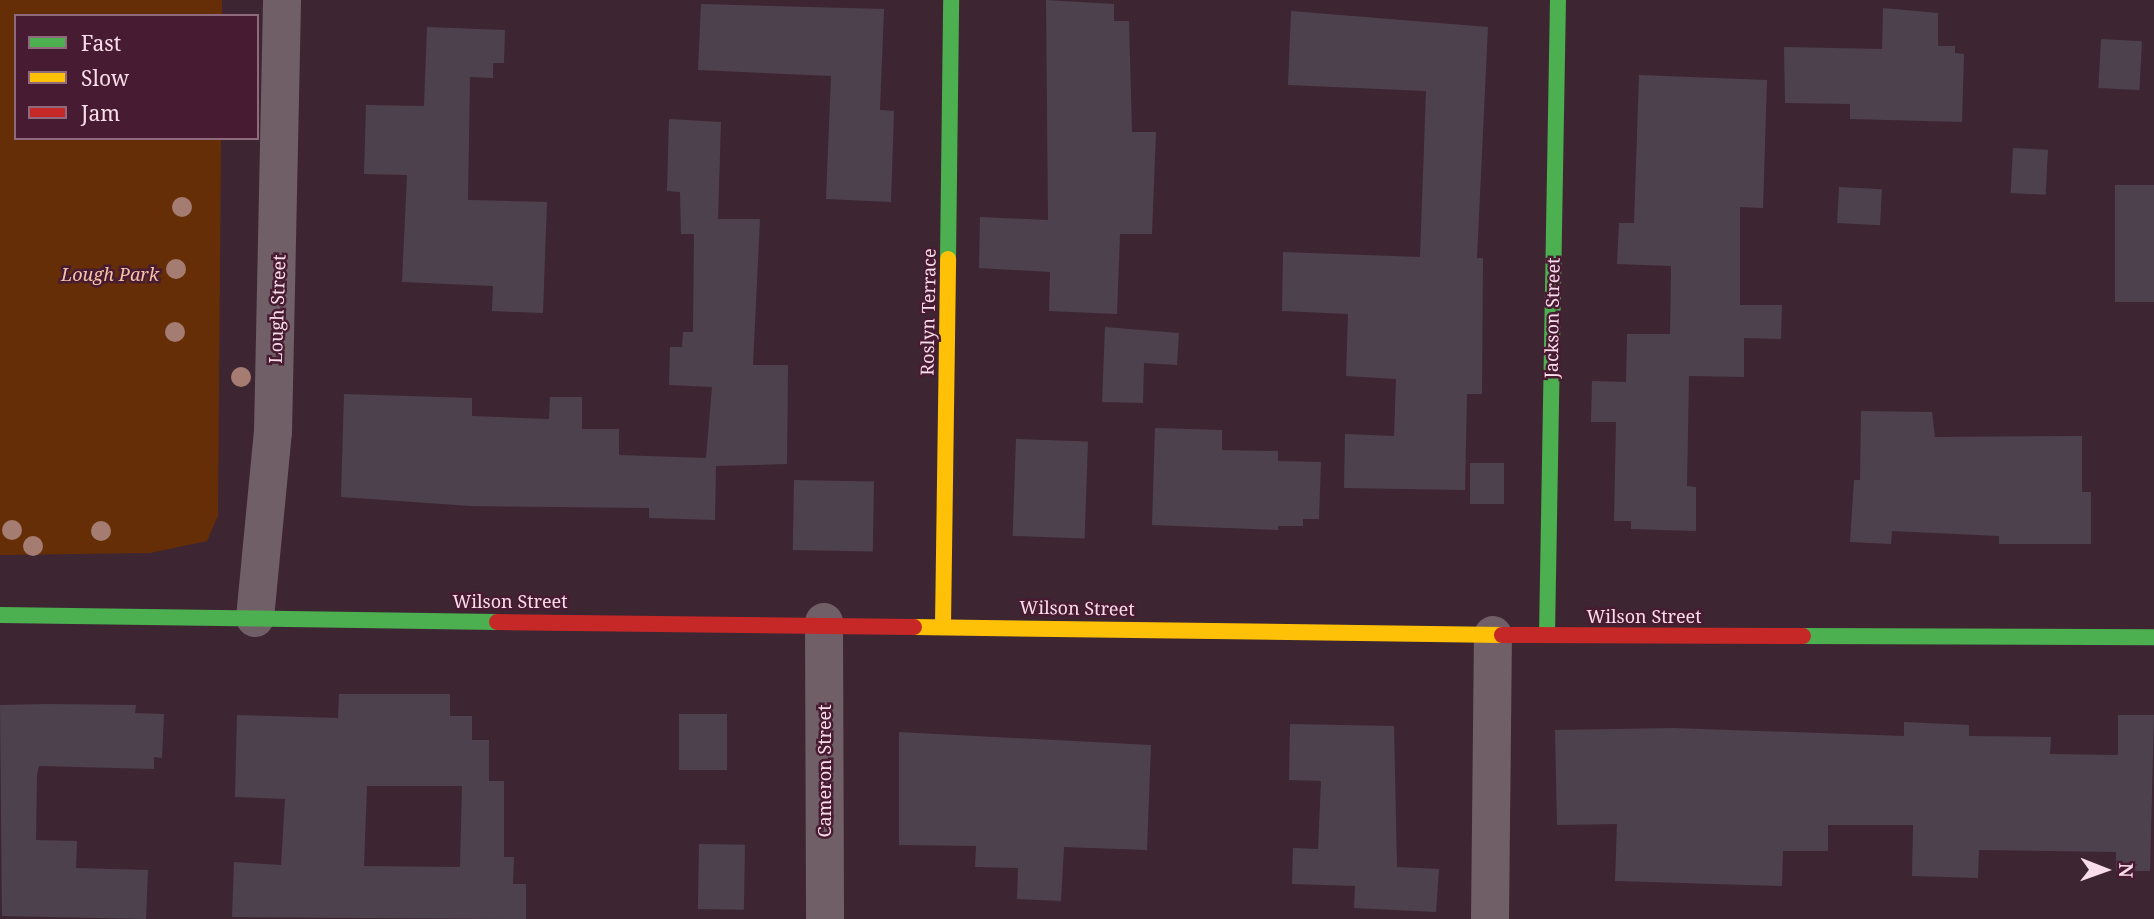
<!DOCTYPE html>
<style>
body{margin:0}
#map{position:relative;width:2154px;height:919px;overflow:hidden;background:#3d2632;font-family:"Noto Serif",serif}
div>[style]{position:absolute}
.green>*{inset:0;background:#662e07}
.building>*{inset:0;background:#4d414e;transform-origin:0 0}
.street>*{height:38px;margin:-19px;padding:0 19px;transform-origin:19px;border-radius:19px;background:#715f68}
.fast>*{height:16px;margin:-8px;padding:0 8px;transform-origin:8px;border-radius:8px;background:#4caf50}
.slow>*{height:16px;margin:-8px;padding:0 8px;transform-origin:8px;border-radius:8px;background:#ffc107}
.jam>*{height:16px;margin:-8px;padding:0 8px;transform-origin:8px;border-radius:8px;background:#c62828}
.trees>*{width:20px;height:20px;margin:-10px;border-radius:50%;background:#a47c71}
span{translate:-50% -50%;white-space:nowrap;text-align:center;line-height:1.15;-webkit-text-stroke:5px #471c32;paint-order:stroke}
.park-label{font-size:18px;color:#f8c2a5;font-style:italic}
.street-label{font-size:18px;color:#faddea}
.legend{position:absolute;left:14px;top:14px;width:245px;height:126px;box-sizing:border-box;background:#471c32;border:2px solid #8f697c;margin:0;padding:9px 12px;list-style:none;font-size:21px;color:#faddea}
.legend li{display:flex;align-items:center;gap:14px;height:35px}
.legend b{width:35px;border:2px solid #8f697c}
.north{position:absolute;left:2070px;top:835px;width:70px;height:70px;-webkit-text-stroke:5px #471c32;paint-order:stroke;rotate:91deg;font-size:19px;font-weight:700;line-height:28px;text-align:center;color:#faddea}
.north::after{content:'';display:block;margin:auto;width:24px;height:32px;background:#faddea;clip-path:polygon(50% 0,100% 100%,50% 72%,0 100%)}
</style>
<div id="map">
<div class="green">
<div style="clip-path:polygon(0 0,222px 0,222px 16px,16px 16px,16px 138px,221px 138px,218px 516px,207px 541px,150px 553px,0 555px)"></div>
</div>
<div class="building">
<div style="clip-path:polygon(1046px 0,1114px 4px,1114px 21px,1129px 21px,1132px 132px,1156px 132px,1152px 234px,1120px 234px,1117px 314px,1049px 311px,1050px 272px,979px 268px,980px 217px,1048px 220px)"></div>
<div style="clip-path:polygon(701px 4px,884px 9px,880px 110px,894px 111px,891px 202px,826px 199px,831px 76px,698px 70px)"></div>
<div style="clip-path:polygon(1883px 8px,1938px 13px,1938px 46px,1955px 46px,1955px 53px,1964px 54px,1962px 122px,1850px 119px,1850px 104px,1785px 103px,1784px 47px,1882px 49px)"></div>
<div style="clip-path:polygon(1291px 11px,1488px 27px,1477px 258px,1483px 258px,1482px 394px,1467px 394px,1465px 490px,1344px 488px,1345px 434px,1394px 436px,1396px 379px,1346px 376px,1348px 314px,1282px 311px,1283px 252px,1420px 257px,1426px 91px,1288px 85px)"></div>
<div style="clip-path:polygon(427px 27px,505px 30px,504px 63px,493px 63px,493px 78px,470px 77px,468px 200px,547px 202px,543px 313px,492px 311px,493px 286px,402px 282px,407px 175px,364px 174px,366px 105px,424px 106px)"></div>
<div style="left:2101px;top:39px;width:41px;height:49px;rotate:3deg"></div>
<div style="clip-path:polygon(1639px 75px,1767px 80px,1763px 208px,1740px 207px,1740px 305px,1782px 305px,1781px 339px,1744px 338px,1744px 377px,1689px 376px,1687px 486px,1696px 487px,1696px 531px,1631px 529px,1631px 521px,1614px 521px,1616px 422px,1591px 422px,1592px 381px,1626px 382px,1627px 334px,1670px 334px,1671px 266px,1617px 264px,1619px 223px,1634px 223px)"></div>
<div style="clip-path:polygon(669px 119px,721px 122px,718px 219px,760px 219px,753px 365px,788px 365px,787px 464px,716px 466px,715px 520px,649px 518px,649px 508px,471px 506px,341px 497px,344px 394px,472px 398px,472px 416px,549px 419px,550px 397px,582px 397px,582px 429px,619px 429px,619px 455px,706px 458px,712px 387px,669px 385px,670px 347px,682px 347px,683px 332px,693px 332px,694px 234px,681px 234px,680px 192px,667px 191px)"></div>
<div style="left:2013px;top:148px;width:35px;height:45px;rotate:3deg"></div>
<div style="left:2115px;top:185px;width:39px;height:117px"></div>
<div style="left:1839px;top:187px;width:43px;height:36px;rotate:3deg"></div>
<div style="clip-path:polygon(1105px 327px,1179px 333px,1177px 365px,1144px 363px,1143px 403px,1102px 402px)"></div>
<div style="clip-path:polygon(1861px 411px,1932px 412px,1935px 437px,2082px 436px,2082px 492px,2091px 492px,2091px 544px,1999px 544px,1999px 536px,1892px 531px,1891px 544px,1850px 542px,1854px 480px,1860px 480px)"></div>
<div style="clip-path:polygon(1155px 428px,1222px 430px,1222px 450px,1278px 451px,1278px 461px,1321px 462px,1319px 519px,1303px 519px,1303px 526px,1278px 526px,1278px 530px,1152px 525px)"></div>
<div style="left:1016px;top:439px;width:72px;height:97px;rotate:2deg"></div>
<div style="left:1470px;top:463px;width:34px;height:41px"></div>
<div style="left:794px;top:480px;width:80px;height:70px;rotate:1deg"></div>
<div style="clip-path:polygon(evenodd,339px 694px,450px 694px,450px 716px,472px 716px,472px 740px,489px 740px,489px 781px,504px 781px,504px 857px,514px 857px,513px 884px,526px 884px,526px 919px,232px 917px,234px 862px,281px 865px,285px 799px,235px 797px,237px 715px,338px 718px,339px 694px,367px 786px,462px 786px,460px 867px,364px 866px,367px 786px)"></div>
<div style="clip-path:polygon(48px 704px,136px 705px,135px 713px,164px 714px,162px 758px,154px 757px,154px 769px,39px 766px,37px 775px,36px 840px,77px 841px,76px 868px,148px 870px,146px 919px,2px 916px,0 705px)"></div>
<div style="left:679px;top:714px;width:48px;height:56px"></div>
<div style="clip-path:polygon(2118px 715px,2154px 715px,2150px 871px,2116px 871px,2116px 852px,1979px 850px,1978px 878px,1912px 876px,1913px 825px,1828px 825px,1828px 851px,1783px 851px,1782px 886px,1615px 881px,1617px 824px,1557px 825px,1555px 730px,1674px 728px,1904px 736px,1904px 722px,1969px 725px,1969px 736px,2051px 737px,2050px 754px,2118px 755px)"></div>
<div style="clip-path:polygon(1290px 724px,1394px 726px,1397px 867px,1439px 869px,1436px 912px,1354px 908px,1355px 886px,1292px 884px,1293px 848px,1318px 849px,1321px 781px,1289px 780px)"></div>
<div style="clip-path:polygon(899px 732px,1151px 745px,1147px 850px,1064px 847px,1061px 901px,1017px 899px,1018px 868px,975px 867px,976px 846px,899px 845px)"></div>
<div style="left:699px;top:844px;width:46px;height:65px;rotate:1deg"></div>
</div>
<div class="street">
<div style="left:255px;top:618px;width:187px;rotate:-84.5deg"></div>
<div style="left:273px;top:432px;width:432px;rotate:-88.8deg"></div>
<div style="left:824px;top:622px;width:297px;rotate:89.8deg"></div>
<div style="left:1490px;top:919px;width:284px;rotate:-89.4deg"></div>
</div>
<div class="fast">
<div style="left:948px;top:259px;width:259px;rotate:-89.3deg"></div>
<div style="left:0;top:615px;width:497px;rotate:0.8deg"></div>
<div style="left:1547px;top:635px;width:635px;rotate:-89.01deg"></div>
<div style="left:1803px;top:636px;width:351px;rotate:0.2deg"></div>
</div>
<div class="slow">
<div style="left:943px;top:625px;width:366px;rotate:-89.2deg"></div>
<div style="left:914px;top:627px;width:588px;rotate:0.78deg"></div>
</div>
<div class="jam">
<div style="left:497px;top:622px;width:417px;rotate:0.7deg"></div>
<div style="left:1502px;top:635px;width:301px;rotate:0.2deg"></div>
</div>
<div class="trees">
<div style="left:182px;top:207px"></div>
<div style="left:176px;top:269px"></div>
<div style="left:175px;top:332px"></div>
<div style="left:241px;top:377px"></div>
<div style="left:12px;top:530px"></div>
<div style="left:101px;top:531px"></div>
<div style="left:33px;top:546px"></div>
</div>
<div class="park-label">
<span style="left:110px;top:274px">Lough Park</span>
</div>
<div class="street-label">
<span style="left:277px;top:309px;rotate:-88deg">Lough Street</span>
<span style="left:928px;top:312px;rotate:-89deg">Roslyn Terrace</span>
<span style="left:1552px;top:318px;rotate:-89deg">Jackson Street</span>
<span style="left:510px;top:601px">Wilson Street</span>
<span style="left:1077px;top:608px;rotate:1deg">Wilson Street</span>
<span style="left:1644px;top:616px">Wilson Street</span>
<span style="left:824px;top:771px;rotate:-90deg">Cameron Street</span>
</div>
<ul class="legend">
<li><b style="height:9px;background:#4caf50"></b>Fast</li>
<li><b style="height:9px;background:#ffc107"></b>Slow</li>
<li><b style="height:9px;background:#c62828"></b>Jam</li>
</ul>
<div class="north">N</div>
</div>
